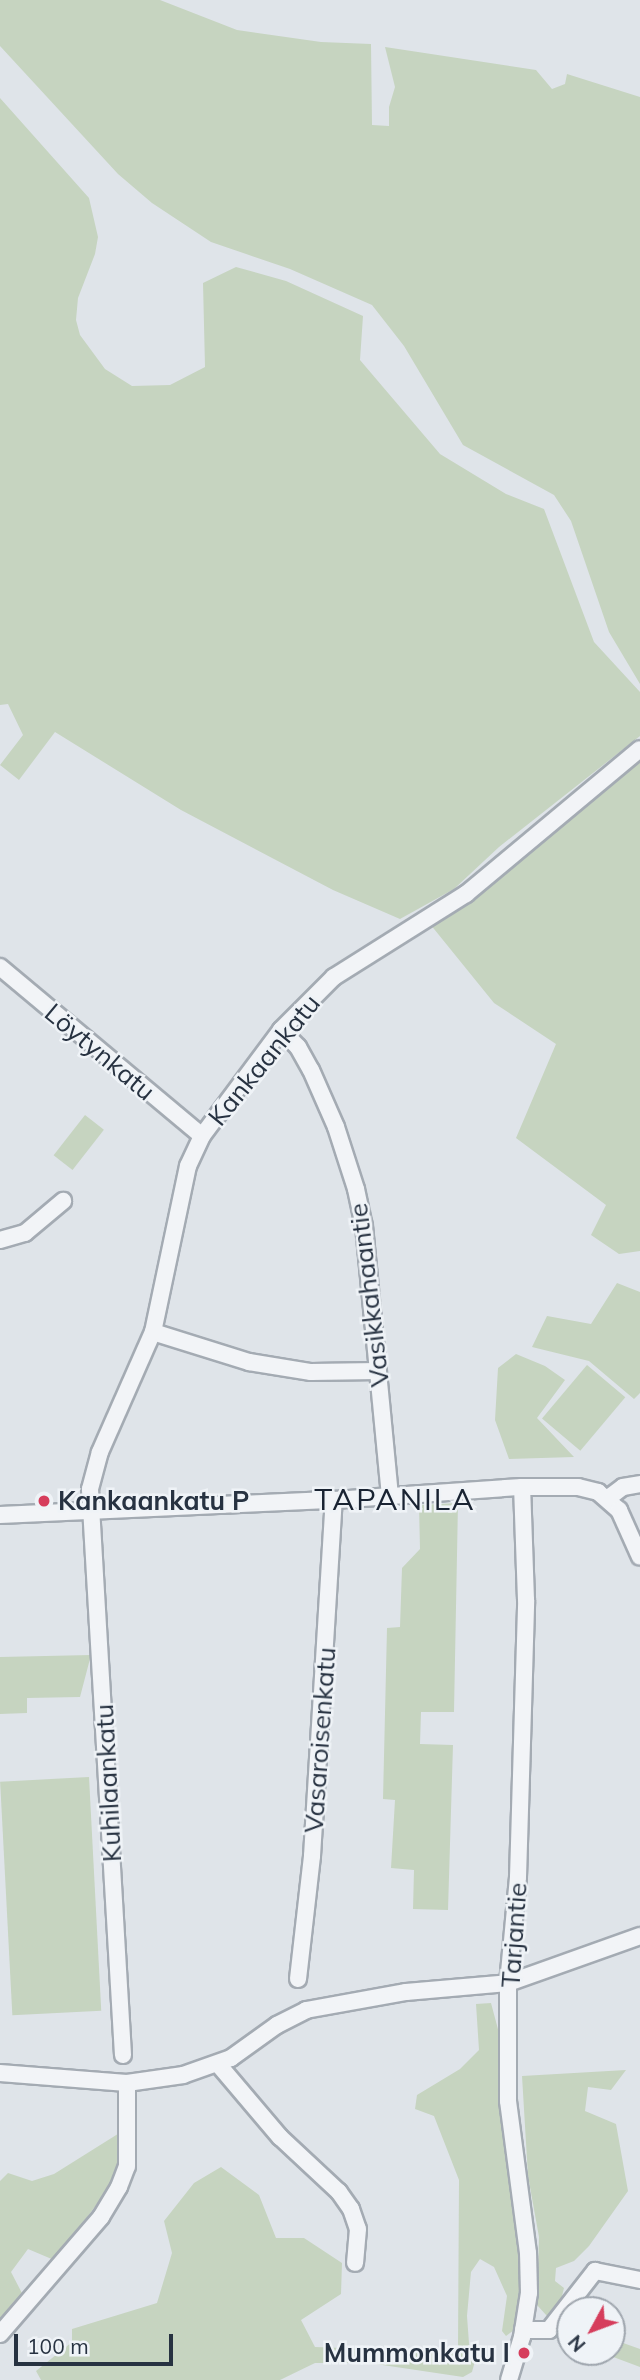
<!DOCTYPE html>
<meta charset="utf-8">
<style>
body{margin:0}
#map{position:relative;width:640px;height:2380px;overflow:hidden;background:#dfe4e9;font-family:Mulish,sans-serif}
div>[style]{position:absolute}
.green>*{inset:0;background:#c6d4c0;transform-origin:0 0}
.roads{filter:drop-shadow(2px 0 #a4abb3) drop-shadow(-2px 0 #a4abb3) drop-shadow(0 2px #a4abb3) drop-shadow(0 -2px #a4abb3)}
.minor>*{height:16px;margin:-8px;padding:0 8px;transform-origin:8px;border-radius:8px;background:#f2f4f7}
.dots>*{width:19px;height:19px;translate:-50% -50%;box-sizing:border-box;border:4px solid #eff3f7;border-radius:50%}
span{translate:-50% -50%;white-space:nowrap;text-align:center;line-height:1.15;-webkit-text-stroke:5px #eff3f7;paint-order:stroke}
.street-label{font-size:26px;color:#273241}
.poi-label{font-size:26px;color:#273241;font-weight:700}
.left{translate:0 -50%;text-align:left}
.right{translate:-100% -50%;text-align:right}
.quarter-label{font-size:30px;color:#192332;letter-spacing:2px}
.north{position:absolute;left:556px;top:2296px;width:70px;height:70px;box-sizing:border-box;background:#eff3f7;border:2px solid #9fa6ae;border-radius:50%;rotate:229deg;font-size:19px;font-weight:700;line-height:28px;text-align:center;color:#273241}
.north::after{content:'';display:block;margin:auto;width:24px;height:32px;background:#d63d5c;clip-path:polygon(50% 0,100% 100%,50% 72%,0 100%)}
.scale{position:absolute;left:14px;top:2334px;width:159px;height:32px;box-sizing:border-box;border:4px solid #273241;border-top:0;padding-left:9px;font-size:21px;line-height:24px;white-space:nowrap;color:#273241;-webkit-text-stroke:5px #eff3f7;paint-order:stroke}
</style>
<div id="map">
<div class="green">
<div style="clip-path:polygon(0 0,160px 0,237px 30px,321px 42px,371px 44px,372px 125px,389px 126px,389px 107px,395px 87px,385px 47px,536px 70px,552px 89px,565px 84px,567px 74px,640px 97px,640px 684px,609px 632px,571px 521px,554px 495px,463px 445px,404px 346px,372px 305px,290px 269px,211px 242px,152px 203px,118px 174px,0 46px)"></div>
<div style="clip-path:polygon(0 98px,89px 198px,98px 237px,95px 254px,78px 298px,76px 320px,80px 335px,105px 369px,132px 386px,170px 385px,205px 367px,203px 283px,236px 267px,286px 281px,363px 316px,360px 360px,440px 454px,506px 494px,544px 509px,594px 642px,640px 692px,640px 736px,499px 847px,454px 889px,400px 919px,333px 890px,181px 810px,55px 732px,19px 780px,0 765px,23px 735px,8px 704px,0 705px)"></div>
<div style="clip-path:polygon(640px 760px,640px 1251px,619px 1254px,591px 1235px,606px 1205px,516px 1138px,556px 1044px,494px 1003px,430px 924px)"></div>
<div style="left:85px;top:1115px;width:24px;height:51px;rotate:38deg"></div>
<div style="clip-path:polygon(617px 1283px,640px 1292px,640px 1393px,634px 1399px,589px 1361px,532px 1347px,547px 1316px,591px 1324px)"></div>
<div style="clip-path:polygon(516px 1354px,545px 1366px,565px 1380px,537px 1418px,574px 1457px,509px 1459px,495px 1420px,498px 1368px)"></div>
<div style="left:587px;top:1365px;width:50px;height:70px;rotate:40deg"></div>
<div style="clip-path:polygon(458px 1503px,454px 1712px,421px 1712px,420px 1744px,453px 1745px,448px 1910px,413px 1909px,414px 1870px,391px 1868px,395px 1800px,383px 1799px,387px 1628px,400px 1627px,402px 1568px,420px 1549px,419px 1505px)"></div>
<div style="clip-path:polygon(91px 1655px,80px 1697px,27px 1698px,27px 1713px,0 1714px,0 1657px)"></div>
<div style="left:89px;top:1777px;width:234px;height:89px;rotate:87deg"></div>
<div style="clip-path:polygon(491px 2003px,503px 2048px,507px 2166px,521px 2250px,522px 2296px,514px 2330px,506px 2336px,502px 2331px,507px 2296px,494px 2267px,480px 2259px,471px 2272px,467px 2316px,470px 2357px,475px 2361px,472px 2372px,463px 2377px,369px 2363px,315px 2363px,280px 2380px,41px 2380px,36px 2371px,72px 2342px,72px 2329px,157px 2303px,172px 2253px,164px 2221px,194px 2183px,221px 2167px,259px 2195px,276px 2238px,304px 2238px,342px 2263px,341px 2294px,301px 2320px,315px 2347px,427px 2351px,458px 2347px,459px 2180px,434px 2116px,415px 2109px,417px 2095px,460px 2069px,479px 2050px,476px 2004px)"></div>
<div style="clip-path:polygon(626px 2070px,611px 2090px,588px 2087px,585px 2111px,616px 2124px,628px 2191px,589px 2246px,574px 2261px,556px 2268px,555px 2281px,564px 2288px,560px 2304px,547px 2316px,537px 2305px,539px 2237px,528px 2176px,522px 2076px)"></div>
<div style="clip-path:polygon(121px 2132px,122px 2149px,111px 2186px,54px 2260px,28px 2249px,11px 2272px,24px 2297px,0 2323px,0 2181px,8px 2173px,32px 2181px,54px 2174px)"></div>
<div style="clip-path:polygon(612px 2339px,640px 2349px,640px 2367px,600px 2352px,612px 2352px)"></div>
</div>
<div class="roads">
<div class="minor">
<div style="left:0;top:967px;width:263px;rotate:39.9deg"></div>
<div style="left:281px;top:1030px;width:24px;rotate:45deg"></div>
<div style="left:298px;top:1047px;width:26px;rotate:61deg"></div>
<div style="left:311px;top:1070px;width:62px;rotate:66.3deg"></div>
<div style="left:336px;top:1127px;width:65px;rotate:72.1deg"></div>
<div style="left:356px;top:1189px;width:38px;rotate:78deg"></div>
<div style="left:364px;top:1226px;width:270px;rotate:84.5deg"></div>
<div style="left:0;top:1240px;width:26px;rotate:-16deg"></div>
<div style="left:25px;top:1233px;width:50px;rotate:-40.1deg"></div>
<div style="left:153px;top:1332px;width:101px;rotate:17.4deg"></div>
<div style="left:249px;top:1362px;width:63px;rotate:9.2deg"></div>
<div style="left:311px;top:1372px;width:67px;rotate:-0.9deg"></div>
<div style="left:607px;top:1499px;width:20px;rotate:-37deg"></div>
<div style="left:623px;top:1487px;width:17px;rotate:-10deg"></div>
<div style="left:0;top:1515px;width:334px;rotate:-2.6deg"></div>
<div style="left:334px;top:1500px;width:188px;rotate:-4deg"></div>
<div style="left:522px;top:1487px;width:56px"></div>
<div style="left:578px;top:1487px;width:21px;rotate:14deg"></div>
<div style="left:598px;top:1492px;width:28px;rotate:41deg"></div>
<div style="left:619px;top:1510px;width:51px;rotate:65.9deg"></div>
<div style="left:298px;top:1979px;width:124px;rotate:-83.5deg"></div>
<div style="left:312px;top:1856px;width:357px;rotate:-86.5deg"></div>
<div style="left:123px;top:2055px;width:567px;rotate:-93.34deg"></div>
<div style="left:90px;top:1489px;width:38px;rotate:-75deg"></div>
<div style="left:100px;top:1452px;width:131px;rotate:-66.2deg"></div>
<div style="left:153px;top:1332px;width:170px;rotate:-78.1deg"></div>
<div style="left:188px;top:1166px;width:33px;rotate:-65deg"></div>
<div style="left:202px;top:1136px;width:132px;rotate:-53.3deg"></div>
<div style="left:281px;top:1030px;width:75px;rotate:-45deg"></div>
<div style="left:334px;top:977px;width:156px;rotate:-32.2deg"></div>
<div style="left:466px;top:894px;width:226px;rotate:-39.8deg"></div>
<div style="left:218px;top:2064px;width:96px;rotate:49.7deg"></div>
<div style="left:280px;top:2137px;width:81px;rotate:43deg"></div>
<div style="left:339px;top:2192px;width:21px;rotate:55deg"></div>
<div style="left:351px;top:2209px;width:21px;rotate:71deg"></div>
<div style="left:358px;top:2229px;width:34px;rotate:95deg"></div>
<div style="left:0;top:2073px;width:127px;rotate:4.5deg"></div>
<div style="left:127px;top:2083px;width:57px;rotate:-8.1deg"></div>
<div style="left:183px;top:2075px;width:51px;rotate:-19.5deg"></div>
<div style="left:231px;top:2058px;width:57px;rotate:-35.7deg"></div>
<div style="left:277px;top:2025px;width:33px;rotate:-27deg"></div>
<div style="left:306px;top:2010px;width:102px;rotate:-10.2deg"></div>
<div style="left:406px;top:1992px;width:102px;rotate:-5deg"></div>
<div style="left:508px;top:1983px;width:140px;rotate:-19.6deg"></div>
<div style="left:523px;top:2330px;width:26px"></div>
<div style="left:549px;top:2330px;width:75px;rotate:-52.1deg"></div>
<div style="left:595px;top:2271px;width:46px;rotate:11.3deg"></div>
<div style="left:0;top:2334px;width:155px;rotate:-49.2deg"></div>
<div style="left:101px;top:2217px;width:35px;rotate:-59deg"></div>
<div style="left:119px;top:2187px;width:22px;rotate:-69deg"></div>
<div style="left:127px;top:2166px;width:83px;rotate:-90deg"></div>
<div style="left:509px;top:2380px;width:45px;rotate:-73.2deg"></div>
<div style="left:522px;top:2337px;width:45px;rotate:-81deg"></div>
<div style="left:529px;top:2293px;width:40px;rotate:-91.4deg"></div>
<div style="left:528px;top:2253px;width:153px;rotate:-97.5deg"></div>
<div style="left:508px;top:2101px;width:118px;rotate:-90deg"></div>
<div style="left:508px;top:1983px;width:106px;rotate:-84.6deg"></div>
<div style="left:518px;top:1877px;width:277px;rotate:-88.3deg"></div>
<div style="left:526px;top:1600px;width:113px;rotate:-92deg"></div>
</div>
</div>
<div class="dots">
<div style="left:44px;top:1501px;background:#d63d5c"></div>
<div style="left:524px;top:2353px;background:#d63d5c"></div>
</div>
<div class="street-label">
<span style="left:100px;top:1052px;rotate:40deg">Löytynkatu</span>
<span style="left:264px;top:1060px;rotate:-51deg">Kankaankatu</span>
<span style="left:369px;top:1295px;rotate:-97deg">Vasikkahaantie</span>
<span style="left:320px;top:1740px;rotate:-86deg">Vasaroisenkatu</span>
<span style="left:108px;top:1783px;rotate:-93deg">Kuhilaankatu</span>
<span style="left:514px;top:1935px;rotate:-86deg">Tarjantie</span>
</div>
<div class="poi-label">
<span class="left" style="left:58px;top:1501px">Kankaankatu P</span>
<span class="right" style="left:510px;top:2353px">Mummonkatu I</span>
</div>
<div class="quarter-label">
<span style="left:395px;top:1499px">TAPANILA</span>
</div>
<div class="north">N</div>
<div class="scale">100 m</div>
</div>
